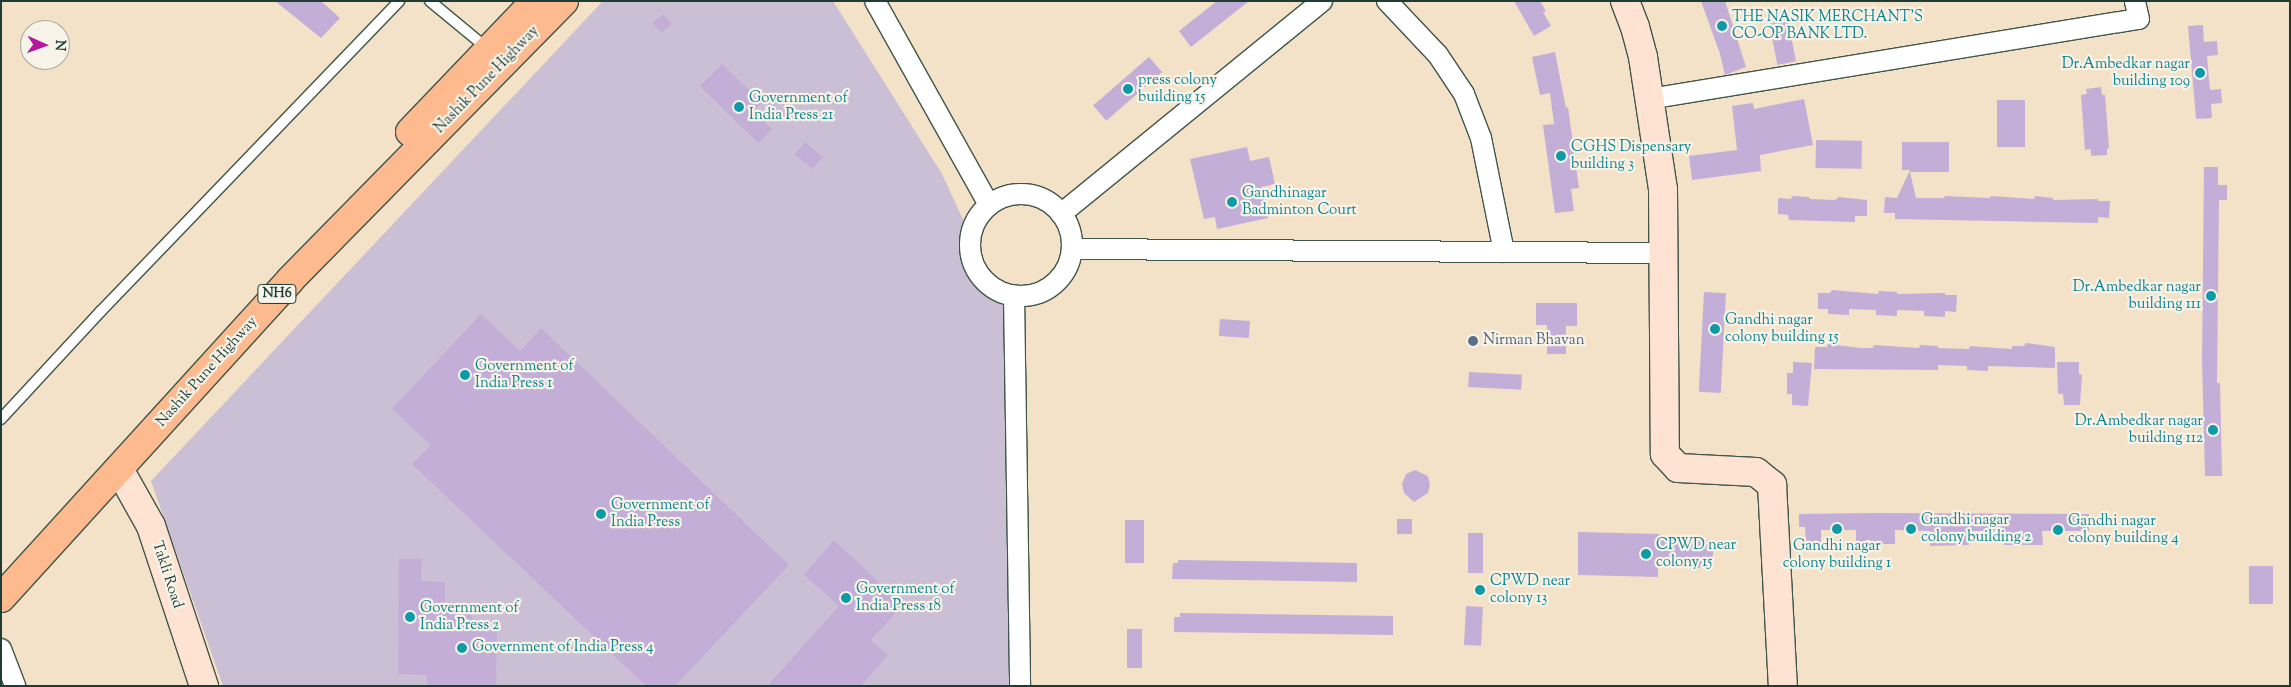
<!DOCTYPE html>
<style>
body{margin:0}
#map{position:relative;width:2291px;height:687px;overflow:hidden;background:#f3e2c7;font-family:"Sorts Mill Goudy",serif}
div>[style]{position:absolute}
.industrial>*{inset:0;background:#cbbfd5}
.building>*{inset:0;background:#c3aed8;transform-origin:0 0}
.roads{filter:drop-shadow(1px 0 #3f564a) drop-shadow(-1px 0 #3f564a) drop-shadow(0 1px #3f564a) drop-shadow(0 -1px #3f564a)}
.lane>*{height:10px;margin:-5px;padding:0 5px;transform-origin:5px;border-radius:5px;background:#fff}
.street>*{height:20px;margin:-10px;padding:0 10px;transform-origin:10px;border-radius:10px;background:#fff}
.street>.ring{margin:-10px;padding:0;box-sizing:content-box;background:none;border:20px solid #fff;border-radius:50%}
.secondary>*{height:28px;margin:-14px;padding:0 14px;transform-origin:14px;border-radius:14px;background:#fee3d2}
.highway>*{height:28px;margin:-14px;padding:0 14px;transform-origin:14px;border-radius:14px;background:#fcba8e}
.dots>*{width:14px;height:14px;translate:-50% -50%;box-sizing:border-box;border:2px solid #f7f3e8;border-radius:50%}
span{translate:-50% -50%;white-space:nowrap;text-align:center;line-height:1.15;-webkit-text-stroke:4.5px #f7f3e8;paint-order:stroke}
.shield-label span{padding:1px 4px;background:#f7f3e8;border:1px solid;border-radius:4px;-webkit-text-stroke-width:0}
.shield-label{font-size:14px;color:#1f3d34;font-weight:700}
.culture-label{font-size:15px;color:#0d838f}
.left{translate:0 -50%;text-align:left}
.right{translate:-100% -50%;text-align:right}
.street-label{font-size:15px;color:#1f3d34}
.service-label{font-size:15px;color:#4e5e75}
.frame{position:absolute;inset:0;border:2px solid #1f3d34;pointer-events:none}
.north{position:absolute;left:20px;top:20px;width:50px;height:50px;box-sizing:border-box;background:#f7f3e8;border:1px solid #a1aaa0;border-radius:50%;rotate:92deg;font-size:14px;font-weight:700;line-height:20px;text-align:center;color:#1f3d34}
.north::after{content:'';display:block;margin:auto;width:18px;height:22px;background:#b5179e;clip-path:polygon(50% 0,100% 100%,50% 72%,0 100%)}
</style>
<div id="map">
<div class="industrial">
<div style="clip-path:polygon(603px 1px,833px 1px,942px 174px,1011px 324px,1011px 686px,223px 686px,151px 481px)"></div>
</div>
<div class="building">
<div style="clip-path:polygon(275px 1px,321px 1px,340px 18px,321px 38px)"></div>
<div style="clip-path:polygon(1217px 1px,1249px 1px,1191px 47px,1179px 31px)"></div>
<div style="clip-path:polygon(1514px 1px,1540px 1px,1546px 11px,1543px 12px,1551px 26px,1534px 36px)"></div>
<div style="clip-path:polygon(1701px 1px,1725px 1px,1746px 67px,1725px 75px,1720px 54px)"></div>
<div style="left:663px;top:14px;width:13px;height:14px;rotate:48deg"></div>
<div style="left:1788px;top:20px;width:42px;height:19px;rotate:79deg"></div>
<div style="clip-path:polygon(2203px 25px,2204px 42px,2217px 41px,2218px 55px,2207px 56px,2210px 90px,2221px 89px,2222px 103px,2211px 104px,2212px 118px,2196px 119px,2188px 26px)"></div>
<div style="clip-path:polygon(1555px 52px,1566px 108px,1568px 107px,1579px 188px,1571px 189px,1574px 211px,1555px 213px,1543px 125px,1554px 124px,1550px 93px,1540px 95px,1532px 57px)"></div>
<div style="left:1149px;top:57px;width:20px;height:74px;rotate:49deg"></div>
<div style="clip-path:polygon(722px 64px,762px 102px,753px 111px,772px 129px,758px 143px,700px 86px)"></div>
<div style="clip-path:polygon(2101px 87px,2102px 95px,2105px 95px,2109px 148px,2107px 149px,2107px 155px,2091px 156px,2091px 149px,2085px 150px,2081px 95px,2087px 94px,2086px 89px)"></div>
<div style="clip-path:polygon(1804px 99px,1813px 145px,1760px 155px,1761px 171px,1692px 180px,1689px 156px,1737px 150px,1732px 106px,1753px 103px,1754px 109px)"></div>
<div style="left:2025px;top:100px;width:47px;height:28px;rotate:90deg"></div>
<div style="left:1816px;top:140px;width:46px;height:28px;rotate:1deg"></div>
<div style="left:805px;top:142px;width:23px;height:16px;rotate:40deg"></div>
<div style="clip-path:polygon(1902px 142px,1949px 142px,1949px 172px,1910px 172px,1916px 198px,1944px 198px,1945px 196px,1990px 198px,1991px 196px,2034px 199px,2035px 196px,2053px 198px,2053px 200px,2098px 199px,2098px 201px,2110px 201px,2109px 218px,2098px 217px,2098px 223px,1895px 219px,1895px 213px,1884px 213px,1885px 197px,1897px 198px,1910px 170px,1902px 170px)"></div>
<div style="clip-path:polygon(1247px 147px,1250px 161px,1269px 157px,1275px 184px,1261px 187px,1268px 218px,1217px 229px,1215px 217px,1204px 219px,1190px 159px)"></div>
<div style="clip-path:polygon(2204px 167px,2218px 167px,2218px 185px,2227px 185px,2227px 200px,2219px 200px,2217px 383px,2220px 383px,2222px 476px,2205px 476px,2202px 360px)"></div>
<div style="clip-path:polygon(1792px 196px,1809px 197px,1810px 199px,1836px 200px,1838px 197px,1867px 200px,1867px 216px,1855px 216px,1855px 222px,1789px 220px,1788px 215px,1778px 214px,1778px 198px,1791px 199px)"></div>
<div style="clip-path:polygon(1832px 290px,1878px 294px,1879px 291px,1897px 292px,1897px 294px,1945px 293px,1945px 295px,1957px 295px,1956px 312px,1945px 311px,1945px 317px,1924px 316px,1924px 311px,1897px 310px,1897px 316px,1876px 315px,1876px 310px,1849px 309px,1849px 315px,1828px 314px,1828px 309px,1818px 309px,1818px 293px,1830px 293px)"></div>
<div style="left:1704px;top:292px;width:22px;height:100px;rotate:3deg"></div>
<div style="clip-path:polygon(1536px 303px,1577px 303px,1577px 326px,1566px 326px,1566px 354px,1547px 354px,1547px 325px,1536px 325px)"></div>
<div style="clip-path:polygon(481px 314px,520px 351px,541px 328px,789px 565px,675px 686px,646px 686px,412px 464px,431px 445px,392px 409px)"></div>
<div style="left:1220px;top:319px;width:30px;height:17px;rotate:4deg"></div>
<div style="clip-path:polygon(2026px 343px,2055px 347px,2055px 368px,1988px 366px,1988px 371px,1967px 370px,1967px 366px,1938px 365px,1938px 370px,1814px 369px,1815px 347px,1827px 347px,1828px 344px,1861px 348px,1873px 348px,1874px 345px,1919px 348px,1920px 345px,1938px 346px,1938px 348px,1969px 349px,1970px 346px,2012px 349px,2012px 346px,2024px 346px)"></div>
<div style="clip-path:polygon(1793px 362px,1812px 363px,1808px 406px,1792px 405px,1792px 394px,1787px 394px,1787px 373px,1793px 373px)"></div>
<div style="clip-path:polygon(2057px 362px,2079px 362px,2079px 374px,2082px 375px,2080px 405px,2064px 405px,2063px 394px,2058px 394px)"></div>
<div style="left:1469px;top:372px;width:53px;height:15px;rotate:3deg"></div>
<div style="clip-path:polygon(1415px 470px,1428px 476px,1430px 485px,1428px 493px,1414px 502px,1404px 493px,1402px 484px,1406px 474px)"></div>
<div style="clip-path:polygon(1878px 513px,2089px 514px,2089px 531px,2042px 531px,2043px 545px,2004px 545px,2004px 531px,1969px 531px,1969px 545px,1930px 546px,1930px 531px,1895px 530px,1895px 544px,1856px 544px,1856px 530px,1821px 530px,1821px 544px,1806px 544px,1805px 527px,1799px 527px,1799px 514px)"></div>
<div style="left:1412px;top:519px;width:15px;height:15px;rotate:90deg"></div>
<div style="left:1125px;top:520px;width:19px;height:43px"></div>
<div style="clip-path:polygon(1578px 532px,1660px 534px,1659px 539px,1713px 540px,1713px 568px,1658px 567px,1658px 577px,1578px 575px)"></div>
<div style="left:1468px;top:533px;width:15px;height:40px"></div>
<div style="clip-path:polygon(834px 540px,903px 605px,871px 640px,888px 655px,861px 686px,767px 686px,839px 606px,804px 575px)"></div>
<div style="clip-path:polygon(399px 559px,422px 559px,421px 581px,445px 582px,445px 609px,472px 609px,471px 628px,497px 628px,496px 686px,427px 686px,427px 675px,398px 674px)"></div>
<div style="clip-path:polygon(1178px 560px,1357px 563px,1357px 582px,1172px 579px,1173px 563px,1178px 563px)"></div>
<div style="left:2249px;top:566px;width:24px;height:38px"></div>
<div style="left:1466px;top:606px;width:17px;height:39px;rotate:3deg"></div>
<div style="clip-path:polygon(1180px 613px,1393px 616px,1393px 635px,1174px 632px,1174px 617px,1180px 617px)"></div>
<div style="left:1127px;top:629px;width:15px;height:39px"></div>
</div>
<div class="roads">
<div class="lane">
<div style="left:430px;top:1px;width:75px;rotate:39.6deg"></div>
<div style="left:1px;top:419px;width:147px;rotate:-47.2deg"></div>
<div style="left:101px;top:311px;width:430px;rotate:-46.1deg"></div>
</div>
<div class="street">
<div style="left:875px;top:1px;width:234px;rotate:60.8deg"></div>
<div style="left:1387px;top:1px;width:74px;rotate:46.6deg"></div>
<div style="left:1438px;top:55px;width:47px;rotate:56.3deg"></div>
<div style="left:1464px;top:94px;width:47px;rotate:68.9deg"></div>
<div style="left:1481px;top:138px;width:116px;rotate:78.6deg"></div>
<div style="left:1649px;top:99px;width:496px;rotate:-9.3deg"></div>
<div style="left:2139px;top:19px;width:18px;rotate:-103deg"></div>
<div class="ring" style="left:970px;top:194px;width:82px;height:82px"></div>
<div style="left:1061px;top:214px;width:337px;rotate:-39.2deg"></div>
<div style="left:1072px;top:249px;width:592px;rotate:0.39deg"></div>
<div style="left:1014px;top:296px;width:390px;rotate:89.1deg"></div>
<div style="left:1px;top:649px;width:40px;rotate:69deg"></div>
</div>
<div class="secondary">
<div style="left:1625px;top:1px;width:28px;rotate:69deg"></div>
<div style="left:1635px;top:27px;width:31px;rotate:75deg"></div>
<div style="left:1643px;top:57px;width:134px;rotate:81.4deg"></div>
<div style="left:1663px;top:190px;width:264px;rotate:89.6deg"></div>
<div style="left:1665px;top:454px;width:19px;rotate:47deg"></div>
<div style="left:1678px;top:468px;width:78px;rotate:2.9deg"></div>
<div style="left:1756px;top:472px;width:21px;rotate:39deg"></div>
<div style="left:1772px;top:485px;width:201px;rotate:86.9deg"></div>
<div style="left:119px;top:469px;width:65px;rotate:60.7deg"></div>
<div style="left:151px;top:526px;width:169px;rotate:71.7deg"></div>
</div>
<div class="highway">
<div style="left:410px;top:132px;width:181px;rotate:-46.3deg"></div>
<div style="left:1px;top:598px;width:430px;rotate:-47.7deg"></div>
<div style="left:290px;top:280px;width:391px;rotate:-45.5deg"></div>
</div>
</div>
<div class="dots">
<div style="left:1722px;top:26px;background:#0f9aa8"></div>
<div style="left:2200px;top:73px;background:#0f9aa8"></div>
<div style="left:1128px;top:89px;background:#0f9aa8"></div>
<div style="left:739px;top:107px;background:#0f9aa8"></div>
<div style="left:1561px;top:156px;background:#0f9aa8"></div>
<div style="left:1232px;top:202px;background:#0f9aa8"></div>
<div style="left:2211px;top:296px;background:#0f9aa8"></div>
<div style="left:1715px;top:329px;background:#0f9aa8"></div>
<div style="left:1473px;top:341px;background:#5c6f8a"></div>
<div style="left:465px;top:375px;background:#0f9aa8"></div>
<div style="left:2213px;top:430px;background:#0f9aa8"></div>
<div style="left:601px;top:514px;background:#0f9aa8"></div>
<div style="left:1837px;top:529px;background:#0f9aa8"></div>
<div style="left:1911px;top:529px;background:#0f9aa8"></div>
<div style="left:2058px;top:530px;background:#0f9aa8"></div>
<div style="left:1646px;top:554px;background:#0f9aa8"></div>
<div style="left:1480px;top:590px;background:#0f9aa8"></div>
<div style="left:846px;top:598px;background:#0f9aa8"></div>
<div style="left:410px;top:617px;background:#0f9aa8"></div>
<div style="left:462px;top:648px;background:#0f9aa8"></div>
</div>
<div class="shield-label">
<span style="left:277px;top:294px">NH6</span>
</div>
<div class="culture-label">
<span class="left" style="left:1732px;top:26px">THE NASIK MERCHANT'S<br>CO-OP BANK LTD.</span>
<span class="right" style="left:2190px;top:73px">Dr.Ambedkar nagar<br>building 109</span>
<span class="left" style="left:1138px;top:89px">press colony<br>building 15</span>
<span class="left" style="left:749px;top:107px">Government of<br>India Press 21</span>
<span class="left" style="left:1571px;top:156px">CGHS Dispensary<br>building 3</span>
<span class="left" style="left:1242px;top:202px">Gandhinagar<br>Badminton Court</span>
<span class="right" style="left:2201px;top:296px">Dr.Ambedkar nagar<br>building 111</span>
<span class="left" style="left:1725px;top:329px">Gandhi nagar<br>colony building 15</span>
<span class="left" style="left:475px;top:375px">Government of<br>India Press 1</span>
<span class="right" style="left:2203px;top:430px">Dr.Ambedkar nagar<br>building 112</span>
<span class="left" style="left:611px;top:514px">Government of<br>India Press</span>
<span class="left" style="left:1921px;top:529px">Gandhi nagar<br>colony building 2</span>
<span class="left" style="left:2068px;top:530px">Gandhi nagar<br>colony building 4</span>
<span class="left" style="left:1656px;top:554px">CPWD near<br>colony 15</span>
<span style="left:1837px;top:555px">Gandhi nagar<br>colony building 1</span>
<span class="left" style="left:1490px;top:590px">CPWD near<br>colony 13</span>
<span class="left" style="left:856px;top:598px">Government of<br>India Press 18</span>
<span class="left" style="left:420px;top:617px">Government of<br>India Press 2</span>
<span class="left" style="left:472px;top:648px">Government of India Press 4</span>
</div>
<div class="street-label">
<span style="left:487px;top:80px;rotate:-46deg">Nashik Pune Highway</span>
<span style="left:207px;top:372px;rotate:-48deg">Nashik Pune Highway</span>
<span style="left:167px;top:575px;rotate:72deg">Takli Road</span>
</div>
<div class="service-label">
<span class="left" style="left:1483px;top:341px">Nirman Bhavan</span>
</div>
<div class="frame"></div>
<div class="north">N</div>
</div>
